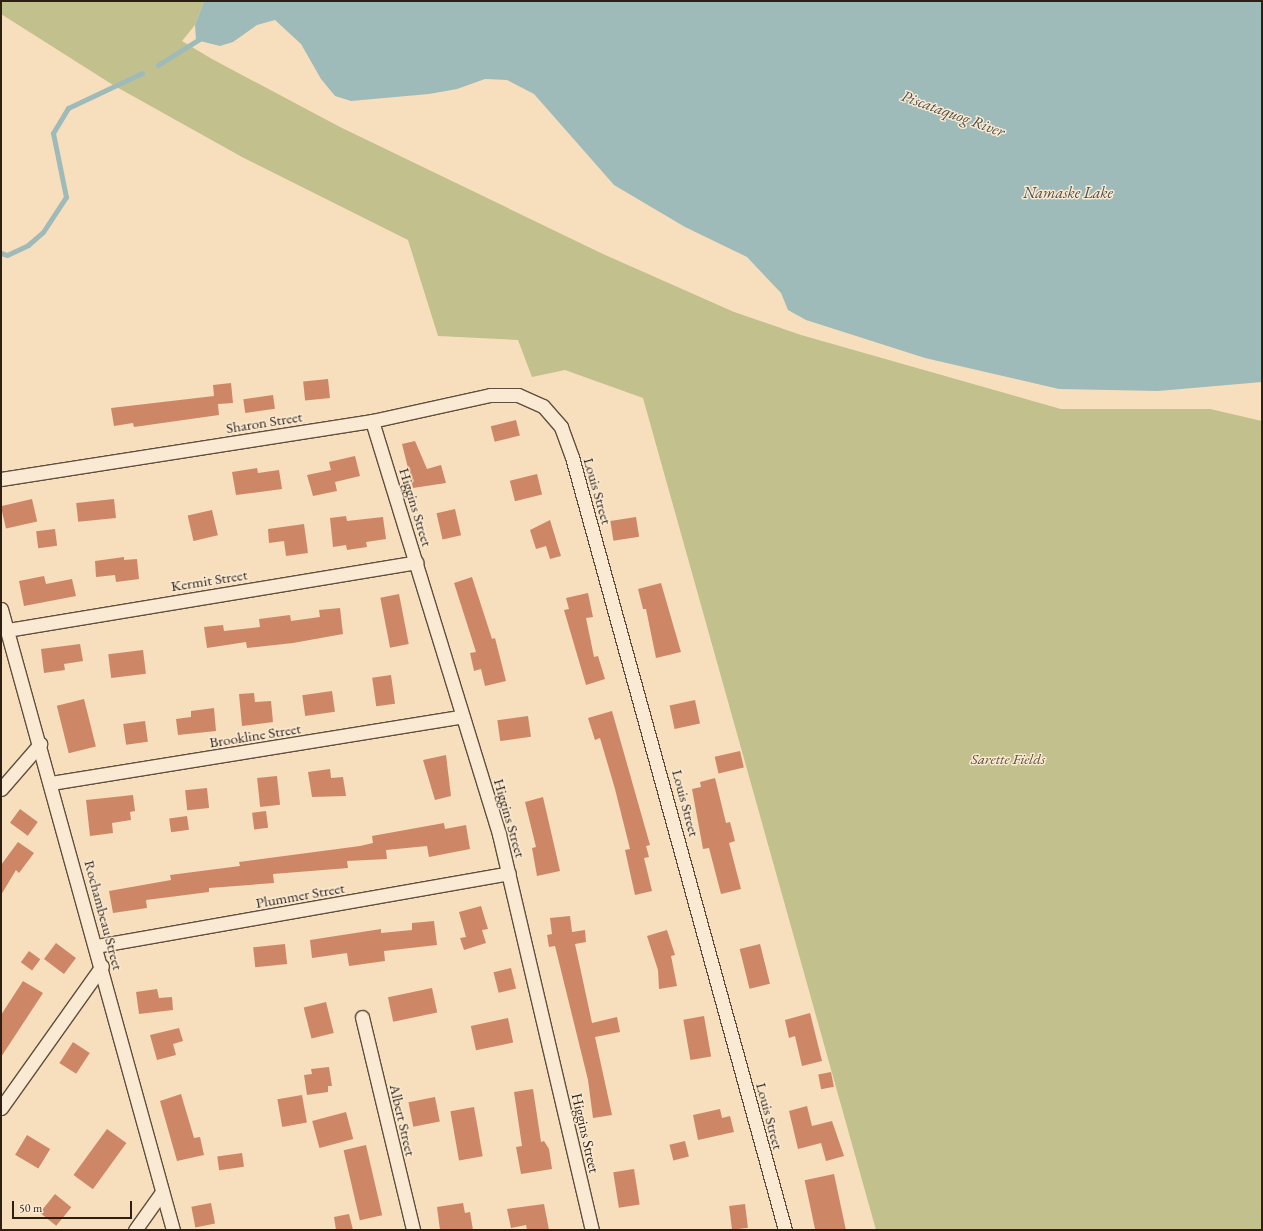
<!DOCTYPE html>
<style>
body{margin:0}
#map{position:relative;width:1263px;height:1231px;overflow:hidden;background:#f7dfbd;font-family:"EB Garamond",serif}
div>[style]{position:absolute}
.green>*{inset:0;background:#c2c08d}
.water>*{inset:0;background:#9fbbb9}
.stream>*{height:5px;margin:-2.5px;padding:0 2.5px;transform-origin:2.5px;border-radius:2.5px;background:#9fbbb9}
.building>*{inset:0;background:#cd8767;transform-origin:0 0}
.roads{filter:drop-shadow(1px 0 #604f3e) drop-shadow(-1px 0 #604f3e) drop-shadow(0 1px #604f3e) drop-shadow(0 -1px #604f3e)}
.street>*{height:13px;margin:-6.5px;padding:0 6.5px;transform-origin:6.5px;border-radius:6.5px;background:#faead4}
span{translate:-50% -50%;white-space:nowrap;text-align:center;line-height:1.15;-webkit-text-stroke:3px #faead4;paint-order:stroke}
.street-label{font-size:15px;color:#2d1f14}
.park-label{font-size:15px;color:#5a4f38;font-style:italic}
.water-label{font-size:16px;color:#4f4e46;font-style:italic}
.frame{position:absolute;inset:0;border:2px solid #2d1f14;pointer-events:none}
.scale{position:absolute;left:12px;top:1201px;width:120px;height:18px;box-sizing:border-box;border:2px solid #2d1f14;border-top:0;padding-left:5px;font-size:12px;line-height:14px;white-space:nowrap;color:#2d1f14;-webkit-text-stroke:3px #faead4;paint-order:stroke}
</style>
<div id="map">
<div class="green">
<div style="clip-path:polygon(1px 1px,204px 1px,195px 25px,182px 41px,212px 59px,340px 127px,603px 254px,734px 312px,801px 335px,1061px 409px,1210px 409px,1262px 421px,1262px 1230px,876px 1230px,643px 398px,565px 370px,532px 377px,518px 340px,438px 336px,408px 240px,242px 157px,113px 85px,1px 14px)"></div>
</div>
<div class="water">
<div style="clip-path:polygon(204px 1px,1262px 1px,1262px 382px,1158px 391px,1059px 389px,925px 358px,806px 320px,788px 310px,781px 293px,747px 257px,685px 227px,614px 185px,534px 94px,507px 80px,485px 79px,457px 89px,429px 94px,351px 101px,335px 96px,321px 79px,301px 44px,275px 20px,257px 25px,233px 42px,220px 46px,196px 40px,195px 25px)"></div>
</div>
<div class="stream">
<div style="left:158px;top:65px;width:51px;rotate:-32.1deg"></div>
<div style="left:1px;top:253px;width:6px;rotate:18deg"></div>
<div style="left:7px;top:255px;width:23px;rotate:-25deg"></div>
<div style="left:28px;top:245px;width:20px;rotate:-41deg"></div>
<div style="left:43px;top:232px;width:42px;rotate:-56.7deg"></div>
<div style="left:66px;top:197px;width:65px;rotate:-101.5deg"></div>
<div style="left:53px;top:133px;width:29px;rotate:-59deg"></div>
<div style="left:68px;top:108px;width:82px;rotate:-25.3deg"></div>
</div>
<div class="building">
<div style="left:328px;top:379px;width:19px;height:25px;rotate:84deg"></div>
<div style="clip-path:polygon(231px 383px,233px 403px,218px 404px,219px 415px,134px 427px,133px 423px,114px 426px,111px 408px,214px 396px,213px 385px)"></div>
<div style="left:273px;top:395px;width:14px;height:30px;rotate:82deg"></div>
<div style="left:516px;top:420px;width:16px;height:26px;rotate:76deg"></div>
<div style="clip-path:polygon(415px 441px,427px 469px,441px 465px,446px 483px,413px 488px,402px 444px)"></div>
<div style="clip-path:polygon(355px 456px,360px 476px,335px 482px,337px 491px,313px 496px,307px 475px,331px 470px,329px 462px)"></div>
<div style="clip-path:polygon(257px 468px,258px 473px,279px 470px,282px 489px,236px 495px,232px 472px)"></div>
<div style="left:537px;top:474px;width:21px;height:28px;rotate:76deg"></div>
<div style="left:32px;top:499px;width:23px;height:32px;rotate:77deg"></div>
<div style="left:114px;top:499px;width:19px;height:38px;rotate:84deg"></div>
<div style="left:455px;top:509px;width:27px;height:19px;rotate:77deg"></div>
<div style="left:212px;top:510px;width:26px;height:25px;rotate:77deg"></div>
<div style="clip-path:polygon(346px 516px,347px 521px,383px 517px,386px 539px,366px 542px,367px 547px,347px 550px,346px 545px,333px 547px,330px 518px)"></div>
<div style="left:636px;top:517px;width:20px;height:26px;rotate:81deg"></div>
<div style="clip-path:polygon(550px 520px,561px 556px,550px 559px,546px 546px,536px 549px,530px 530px)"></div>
<div style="clip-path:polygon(304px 524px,308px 553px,286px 556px,284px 541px,269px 543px,268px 529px)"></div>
<div style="left:55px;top:529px;width:17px;height:19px;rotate:83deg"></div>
<div style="clip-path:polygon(124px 557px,124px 560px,137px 559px,139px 579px,116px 582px,115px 575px,96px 577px,95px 561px)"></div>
<div style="clip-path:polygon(44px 576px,46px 584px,72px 579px,76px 596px,24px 606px,19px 581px)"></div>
<div style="clip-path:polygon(472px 577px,492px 639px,495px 638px,506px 681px,485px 686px,481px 669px,474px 671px,470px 653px,476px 652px,454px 583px)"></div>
<div style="clip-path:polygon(661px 583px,681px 652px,656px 658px,646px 609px,643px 609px,638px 589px)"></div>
<div style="clip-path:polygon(588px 593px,593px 617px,586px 618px,594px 657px,598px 656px,605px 679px,586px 685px,564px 610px,569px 609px,566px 598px)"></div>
<div style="left:399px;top:594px;width:51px;height:19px;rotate:79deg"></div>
<div style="clip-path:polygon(340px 608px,343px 634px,293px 643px,247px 648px,246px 642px,207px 648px,204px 627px,223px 625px,224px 631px,260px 627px,259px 619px,290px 615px,291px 621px,320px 617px,319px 610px)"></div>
<div style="clip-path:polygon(80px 644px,83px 661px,64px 664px,65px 670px,44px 673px,41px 649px)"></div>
<div style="left:143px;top:650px;width:24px;height:35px;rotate:83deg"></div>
<div style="left:391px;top:675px;width:29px;height:19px;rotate:82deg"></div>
<div style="left:332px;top:691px;width:21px;height:30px;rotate:82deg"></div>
<div style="clip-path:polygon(254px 693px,255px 702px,271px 701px,273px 722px,242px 726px,239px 694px)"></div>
<div style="left:84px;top:699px;width:49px;height:28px;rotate:76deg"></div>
<div style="left:695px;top:700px;width:24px;height:26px;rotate:78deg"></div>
<div style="clip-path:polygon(214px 708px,216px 731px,178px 735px,176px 719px,191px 717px,191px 711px)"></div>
<div style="clip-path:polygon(612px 711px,650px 845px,646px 846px,649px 857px,644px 858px,652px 891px,635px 895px,625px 850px,630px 849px,615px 789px,600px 738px,595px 740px,588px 718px)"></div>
<div style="left:528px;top:716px;width:21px;height:31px;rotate:82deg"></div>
<div style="left:145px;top:721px;width:21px;height:22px;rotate:82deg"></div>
<div style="left:740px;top:751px;width:17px;height:26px;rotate:77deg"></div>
<div style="clip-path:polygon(446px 755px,451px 796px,435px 800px,423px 760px)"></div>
<div style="clip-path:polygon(330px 769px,331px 778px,343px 777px,346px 796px,312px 797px,308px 772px)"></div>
<div style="left:277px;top:776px;width:29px;height:20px;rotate:84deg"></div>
<div style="clip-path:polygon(715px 778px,726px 823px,730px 822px,735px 841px,729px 843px,741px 889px,721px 894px,709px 848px,703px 849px,692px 789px,701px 787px,700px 782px)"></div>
<div style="left:207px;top:788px;width:20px;height:22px;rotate:84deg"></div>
<div style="clip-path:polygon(133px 795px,135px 811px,130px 812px,131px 820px,112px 823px,113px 833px,90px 836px,86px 800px)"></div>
<div style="clip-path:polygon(543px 797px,560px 871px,537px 876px,532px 848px,536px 847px,525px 802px)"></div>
<div style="left:20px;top:809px;width:22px;height:17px;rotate:36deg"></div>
<div style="left:266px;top:811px;width:17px;height:14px;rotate:83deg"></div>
<div style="left:187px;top:816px;width:14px;height:18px;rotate:82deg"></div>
<div style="clip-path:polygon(444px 823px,445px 829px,466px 825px,470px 849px,429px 857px,427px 846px,386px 850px,387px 859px,347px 861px,348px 868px,273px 874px,274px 883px,209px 888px,209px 892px,146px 900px,147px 908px,113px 913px,109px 891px,171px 880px,170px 875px,240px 866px,239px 862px,360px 846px,373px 843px,372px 836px)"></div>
<div style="clip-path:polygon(18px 842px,34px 853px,19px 873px,16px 870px,1px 895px,1px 865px)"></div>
<div style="clip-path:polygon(481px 906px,488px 929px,482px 930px,486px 943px,464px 950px,460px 938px,466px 937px,459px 912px)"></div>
<div style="clip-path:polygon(570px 916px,572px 932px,585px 930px,586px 942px,575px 944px,592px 1023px,617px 1017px,620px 1032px,595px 1037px,612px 1115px,593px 1118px,588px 1080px,555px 946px,549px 947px,547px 935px,552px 934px,550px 918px)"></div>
<div style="clip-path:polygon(434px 921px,437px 945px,384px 951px,385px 961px,349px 966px,347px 953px,312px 958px,310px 940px,381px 929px,381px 933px,412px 930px,412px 923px)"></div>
<div style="clip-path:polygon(667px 930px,675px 955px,671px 956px,677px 986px,659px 989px,658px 970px,647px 936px)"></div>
<div style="left:56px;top:943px;width:25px;height:20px;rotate:37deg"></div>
<div style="left:285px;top:944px;width:20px;height:32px;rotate:84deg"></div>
<div style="left:760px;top:944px;width:41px;height:21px;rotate:76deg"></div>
<div style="left:29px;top:951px;width:14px;height:14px;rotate:36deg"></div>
<div style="left:511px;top:968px;width:21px;height:18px;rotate:76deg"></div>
<div style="clip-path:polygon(23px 981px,43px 993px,1px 1057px,1px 1015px)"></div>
<div style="left:432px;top:988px;width:25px;height:45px;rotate:78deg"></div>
<div style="clip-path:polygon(157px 989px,159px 998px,172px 997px,173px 1010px,139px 1014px,136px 992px)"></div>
<div style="left:326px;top:1002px;width:32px;height:23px;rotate:76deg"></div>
<div style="clip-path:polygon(810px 1013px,822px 1061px,802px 1066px,795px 1036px,789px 1038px,785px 1020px)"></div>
<div style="left:704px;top:1016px;width:41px;height:21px;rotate:80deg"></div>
<div style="left:508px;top:1018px;width:25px;height:38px;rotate:78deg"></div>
<div style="clip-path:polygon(179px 1028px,183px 1041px,173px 1044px,176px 1055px,157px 1060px,150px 1035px)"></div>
<div style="left:73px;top:1042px;width:20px;height:25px;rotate:33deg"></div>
<div style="clip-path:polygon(329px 1067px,332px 1086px,328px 1086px,328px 1092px,307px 1095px,304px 1075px,312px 1074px,311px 1069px)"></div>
<div style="left:831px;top:1072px;width:15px;height:13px;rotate:79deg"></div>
<div style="clip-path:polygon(533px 1089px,541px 1142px,544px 1141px,549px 1149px,552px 1169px,521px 1174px,516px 1147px,522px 1146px,514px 1092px)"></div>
<div style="clip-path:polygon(181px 1094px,194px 1138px,200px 1137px,204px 1155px,177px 1161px,160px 1101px)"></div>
<div style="left:302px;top:1095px;width:28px;height:25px;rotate:80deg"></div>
<div style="left:435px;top:1097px;width:25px;height:27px;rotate:79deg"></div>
<div style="clip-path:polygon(807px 1106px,812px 1126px,832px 1121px,844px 1156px,826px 1161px,821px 1143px,798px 1149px,789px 1111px)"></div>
<div style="left:474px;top:1107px;width:50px;height:24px;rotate:80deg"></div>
<div style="clip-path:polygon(720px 1109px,722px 1118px,730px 1116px,734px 1132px,698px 1140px,693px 1115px)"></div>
<div style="left:346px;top:1112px;width:28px;height:35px;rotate:75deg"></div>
<div style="left:107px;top:1129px;width:24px;height:57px;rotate:36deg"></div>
<div style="left:27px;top:1135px;width:27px;height:23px;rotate:31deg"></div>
<div style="left:685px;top:1141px;width:16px;height:16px;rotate:76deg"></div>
<div style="left:366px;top:1145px;width:72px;height:23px;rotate:77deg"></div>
<div style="left:242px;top:1153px;width:14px;height:25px;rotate:82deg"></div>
<div style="left:634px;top:1169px;width:36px;height:21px;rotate:81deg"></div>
<div style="left:834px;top:1174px;width:57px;height:30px;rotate:78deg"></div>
<div style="left:55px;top:1194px;width:21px;height:24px;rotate:39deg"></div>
<div style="left:211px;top:1203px;width:21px;height:20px;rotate:79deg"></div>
<div style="clip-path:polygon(463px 1203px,465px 1213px,470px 1212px,473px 1230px,440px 1230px,437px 1207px)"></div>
<div style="clip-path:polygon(544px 1204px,549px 1230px,527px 1230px,526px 1225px,511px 1228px,507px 1209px)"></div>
<div style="left:745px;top:1204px;width:24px;height:16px;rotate:83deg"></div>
<div style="clip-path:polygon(349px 1214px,353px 1230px,336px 1230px,334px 1217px)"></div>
</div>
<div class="roads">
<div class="street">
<div style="left:372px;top:421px;width:432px;rotate:72.9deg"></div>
<div style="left:499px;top:834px;width:407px;rotate:76.8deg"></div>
<div style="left:1px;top:479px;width:376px;rotate:-8.9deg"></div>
<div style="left:372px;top:421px;width:121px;rotate:-12.4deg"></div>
<div style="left:490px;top:395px;width:28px"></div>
<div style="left:518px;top:395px;width:27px;rotate:24deg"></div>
<div style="left:543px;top:406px;width:28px;rotate:49deg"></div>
<div style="left:561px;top:427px;width:32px;rotate:70deg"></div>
<div style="left:572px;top:457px;width:802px;rotate:74.59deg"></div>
<div style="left:1px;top:609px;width:644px;rotate:74.52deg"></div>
<div style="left:7px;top:630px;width:415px;rotate:-9.4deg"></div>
<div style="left:51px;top:783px;width:417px;rotate:-9.2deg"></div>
<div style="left:1px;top:789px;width:60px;rotate:-49.1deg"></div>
<div style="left:96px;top:946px;width:419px;rotate:-10deg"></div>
<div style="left:362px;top:1017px;width:219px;rotate:76.5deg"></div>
<div style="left:1px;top:1108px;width:174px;rotate:-54.6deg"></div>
<div style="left:135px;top:1230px;width:47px;rotate:-54.6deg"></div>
</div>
</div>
<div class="street-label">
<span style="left:264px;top:422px;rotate:-9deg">Sharon Street</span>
<span style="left:598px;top:491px;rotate:74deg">Louis Street</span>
<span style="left:416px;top:507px;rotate:73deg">Higgins Street</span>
<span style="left:209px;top:580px;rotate:-9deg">Kermit Street</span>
<span style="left:255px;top:735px;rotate:-9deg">Brookline Street</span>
<span style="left:686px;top:803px;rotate:75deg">Louis Street</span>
<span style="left:510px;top:818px;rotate:74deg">Higgins Street</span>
<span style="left:300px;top:895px;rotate:-10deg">Plummer Street</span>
<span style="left:104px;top:915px;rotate:75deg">Rochambeau Street</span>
<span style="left:770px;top:1116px;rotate:75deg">Louis Street</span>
<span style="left:403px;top:1120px;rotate:77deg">Albert Street</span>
<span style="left:586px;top:1133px;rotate:77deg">Higgins Street</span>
</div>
<div class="park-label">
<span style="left:1008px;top:759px">Sarette Fields</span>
</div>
<div class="water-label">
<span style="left:953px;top:114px;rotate:20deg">Piscataquog River</span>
<span style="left:1068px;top:193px">Namaske Lake</span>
</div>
<div class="frame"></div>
<div class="scale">50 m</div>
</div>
